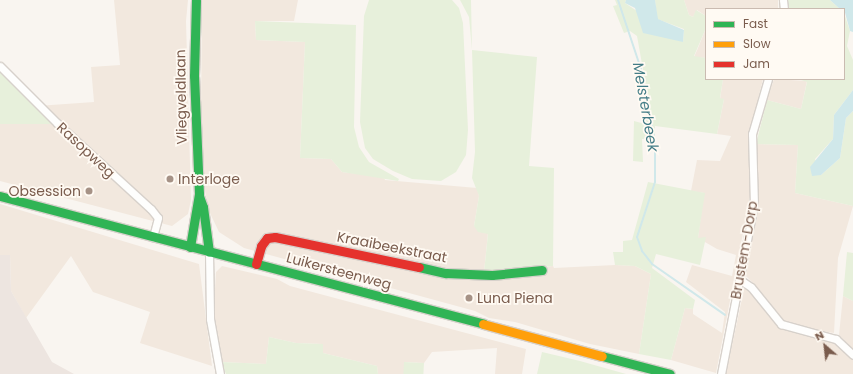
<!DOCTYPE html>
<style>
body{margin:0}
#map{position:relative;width:853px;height:374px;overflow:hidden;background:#f9f5f0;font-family:Poppins,sans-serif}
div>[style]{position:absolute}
.residential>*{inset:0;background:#f2e8de}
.industrial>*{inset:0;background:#ede5e0}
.green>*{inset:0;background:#e7f0db;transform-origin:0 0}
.water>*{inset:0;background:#d0e8ea}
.stream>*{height:2px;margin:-1px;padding:0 1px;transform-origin:1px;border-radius:1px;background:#d0e8ea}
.roads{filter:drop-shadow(1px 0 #d7d1cb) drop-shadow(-1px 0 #d7d1cb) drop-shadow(0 1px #d7d1cb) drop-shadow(0 -1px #d7d1cb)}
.street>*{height:7px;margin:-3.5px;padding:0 3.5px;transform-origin:3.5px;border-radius:3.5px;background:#fefefd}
.fast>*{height:9px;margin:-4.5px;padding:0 4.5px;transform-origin:4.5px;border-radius:4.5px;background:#30b455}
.slow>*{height:9px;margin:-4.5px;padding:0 4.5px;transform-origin:4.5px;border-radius:4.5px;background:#ff9f0a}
.jam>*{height:9px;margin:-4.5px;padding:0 4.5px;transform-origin:4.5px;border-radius:4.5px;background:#e5322d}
.dots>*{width:11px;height:11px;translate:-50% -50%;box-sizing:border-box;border:2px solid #fffaf3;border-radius:50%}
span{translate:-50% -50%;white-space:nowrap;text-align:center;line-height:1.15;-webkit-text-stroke:3.5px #fffaf3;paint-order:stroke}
.street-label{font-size:14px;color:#7a5c4d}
.poi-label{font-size:14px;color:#7a5c4d}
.left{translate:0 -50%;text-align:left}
.right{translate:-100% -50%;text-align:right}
.water-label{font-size:15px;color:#437c86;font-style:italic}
.legend{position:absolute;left:705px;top:8px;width:140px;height:72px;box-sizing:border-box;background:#fffaf3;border:1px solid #cabbb1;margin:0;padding:5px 7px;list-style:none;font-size:12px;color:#7a5c4d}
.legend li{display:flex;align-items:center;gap:8px;height:20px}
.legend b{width:20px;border:1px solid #cabbb1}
.north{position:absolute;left:805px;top:326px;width:40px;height:40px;-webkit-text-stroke:3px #fffaf3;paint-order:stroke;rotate:332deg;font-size:11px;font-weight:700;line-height:16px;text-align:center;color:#7a5c4d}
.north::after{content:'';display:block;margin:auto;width:14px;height:18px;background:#7a5c4d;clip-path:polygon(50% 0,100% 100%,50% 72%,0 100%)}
</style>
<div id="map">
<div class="residential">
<div style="clip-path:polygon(114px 0,188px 0,186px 21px,191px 200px,188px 214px,172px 226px,0 181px,0 124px,52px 124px,37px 106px,94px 102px,91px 67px,120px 65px)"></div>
<div style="clip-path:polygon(202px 0,298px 0,294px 21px,255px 21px,256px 40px,305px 42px,300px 158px,331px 159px,342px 172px,384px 177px,385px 180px,477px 188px,479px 196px,474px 226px,488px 233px,484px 272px,507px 272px,553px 266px,554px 268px,615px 265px,635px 266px,651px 274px,639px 354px,590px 344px,515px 322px,489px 318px,475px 311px,244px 248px,219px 232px,209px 211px,205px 191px,201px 115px)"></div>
<div style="clip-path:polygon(684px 0,778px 0,778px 9px,706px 9px,706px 16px,697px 10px,693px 17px,689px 15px)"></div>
<div style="clip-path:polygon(706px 28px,706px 58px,694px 57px,698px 48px)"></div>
<div style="clip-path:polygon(723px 79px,763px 79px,749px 136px,750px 197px,716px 373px,671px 360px,685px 308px,693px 309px,693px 314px,722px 333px,725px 312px,686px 282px,692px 265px,732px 276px,736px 255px,717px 249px,698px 238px,704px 193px,691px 191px,697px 160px,720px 161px,731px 136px,717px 134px,724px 99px,720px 99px)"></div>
<div style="clip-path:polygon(774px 79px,807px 81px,801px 109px,767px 100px)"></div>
<div style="clip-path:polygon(756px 144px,798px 145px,795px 193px,853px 206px,838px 258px,834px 333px,808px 329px,782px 321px,756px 286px,745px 275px,758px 207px)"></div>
<div style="clip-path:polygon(0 204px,199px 264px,212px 366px,140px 343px,150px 312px,93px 292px,71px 256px,26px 318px,11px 291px,10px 255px,0 255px)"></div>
<div style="clip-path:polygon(222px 266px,277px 279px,290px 286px,526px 349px,522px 374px,495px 374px,497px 348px,432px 352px,424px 363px,405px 362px,404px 374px,378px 374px,377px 366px,323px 353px,322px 344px,296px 343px,269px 337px,266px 364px,221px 362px,214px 335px,214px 305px,216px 272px)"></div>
<div style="clip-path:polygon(744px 289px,750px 290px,783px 329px,835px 342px,853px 360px,853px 374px,726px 374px)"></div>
<div style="clip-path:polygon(843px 296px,853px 301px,853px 350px,839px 335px)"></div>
</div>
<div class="industrial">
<div style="clip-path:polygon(0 255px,10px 255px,11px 291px,52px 362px,74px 374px,0 374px)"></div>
</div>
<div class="green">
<div style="clip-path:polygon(369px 0,452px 0,459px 8px,463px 23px,468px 130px,466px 155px,456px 172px,441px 181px,412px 179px,393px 171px,373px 159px,365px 148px,360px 122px,364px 16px)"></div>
<div style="clip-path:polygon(460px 0,471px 0,472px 50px,537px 57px,529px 166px,554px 168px,553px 266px,484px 272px,488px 234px,478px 232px,474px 226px,479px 196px,472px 178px,475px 152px,472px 50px,469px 17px)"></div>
<div style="clip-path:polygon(615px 0,626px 0,625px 3px,683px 42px,684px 29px,657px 19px,655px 0,684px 0,689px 15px,693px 17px,696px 10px,706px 16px,706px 28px,694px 56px,706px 58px,706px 79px,723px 79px,720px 98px,724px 99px,717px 134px,655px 126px,655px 138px,642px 139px,643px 162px,633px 161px,634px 121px,645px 124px,647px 92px,637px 36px,630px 31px,624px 33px,613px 6px,617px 5px)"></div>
<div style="clip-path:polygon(787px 0,830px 0,840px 9px,786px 9px)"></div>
<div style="clip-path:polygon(844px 13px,850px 31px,847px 46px,853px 60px,853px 90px,834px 115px,833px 139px,815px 159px,821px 175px,840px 158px,846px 118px,853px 111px,853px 206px,795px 193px,798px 145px,756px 144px,767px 100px,801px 109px,807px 82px,798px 79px,844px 79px)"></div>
<div style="clip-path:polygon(255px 21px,356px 25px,354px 127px,359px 147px,369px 162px,399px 179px,398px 181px,342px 172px,331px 159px,300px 158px,305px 42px,256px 40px)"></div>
<div style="clip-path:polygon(0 68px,37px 105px,52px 124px,0 124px)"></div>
<div style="clip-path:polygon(648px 182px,705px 193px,698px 238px,706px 237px,700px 265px,656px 254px,652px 268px,695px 300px,693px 309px,685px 308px,671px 360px,639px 354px,651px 274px,635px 266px,615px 265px,613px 252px,623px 252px,623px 241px,632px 240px)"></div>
<div style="clip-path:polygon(847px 252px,853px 253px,853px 301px,843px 296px)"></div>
<div style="clip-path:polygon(269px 337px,296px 343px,323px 344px,323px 353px,377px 366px,378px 374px,226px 374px,221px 362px,266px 364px)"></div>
<div style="clip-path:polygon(542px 352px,580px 361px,626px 374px,537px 374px)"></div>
<div style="left:404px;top:362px;width:20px;height:12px;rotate:3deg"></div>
</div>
<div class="water">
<div style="clip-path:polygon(626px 0,655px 0,658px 19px,684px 30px,683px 42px,643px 33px,635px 8px,625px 3px)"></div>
<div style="clip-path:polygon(830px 0,853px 0,853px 32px,850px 31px,844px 9px,840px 9px)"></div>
<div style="clip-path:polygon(853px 90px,853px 111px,846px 118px,840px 158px,821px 175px,812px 176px,810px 167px,833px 139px,834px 115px)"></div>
</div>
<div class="stream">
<div style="left:618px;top:0;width:73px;rotate:71.6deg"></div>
<div style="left:641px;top:69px;width:74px;rotate:79.1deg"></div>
<div style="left:655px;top:142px;width:40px;rotate:90deg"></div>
<div style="left:655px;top:182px;width:58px;rotate:108.1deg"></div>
<div style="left:637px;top:237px;width:15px;rotate:70deg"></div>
<div style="left:642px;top:251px;width:16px;rotate:52deg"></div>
<div style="left:652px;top:264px;width:89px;rotate:34.9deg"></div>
</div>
<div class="roads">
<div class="street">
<div style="left:783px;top:0;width:9px;rotate:84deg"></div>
<div style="left:0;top:66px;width:81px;rotate:45deg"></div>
<div style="left:57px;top:123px;width:127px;rotate:42.5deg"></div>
<div style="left:151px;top:209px;width:11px;rotate:52deg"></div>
<div style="left:158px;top:218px;width:20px;rotate:105deg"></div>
<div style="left:209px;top:252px;width:67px;rotate:89.1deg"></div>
<div style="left:210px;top:319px;width:56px;rotate:79.7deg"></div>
<div style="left:739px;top:279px;width:14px;rotate:34deg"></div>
<div style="left:751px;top:287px;width:48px;rotate:51deg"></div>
<div style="left:781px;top:324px;width:57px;rotate:15.3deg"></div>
<div style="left:836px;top:339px;width:23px;rotate:43deg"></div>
<div style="left:721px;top:374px;width:172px;rotate:-79deg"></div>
<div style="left:754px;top:205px;width:71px;rotate:-91.6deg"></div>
<div style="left:752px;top:134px;width:57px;rotate:-73.8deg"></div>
</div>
<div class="fast">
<div style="left:0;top:196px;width:500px;rotate:14.8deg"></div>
<div style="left:199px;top:196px;width:12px;rotate:70deg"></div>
<div style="left:203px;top:207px;width:45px;rotate:82.4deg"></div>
<div style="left:190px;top:247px;width:54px;rotate:-80.4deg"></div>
<div style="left:199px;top:194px;width:118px;rotate:-92.4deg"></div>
<div style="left:194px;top:76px;width:76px;rotate:-88.5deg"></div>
<div style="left:419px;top:267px;width:28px;rotate:13deg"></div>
<div style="left:446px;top:273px;width:46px;rotate:2.5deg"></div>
<div style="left:492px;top:275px;width:50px;rotate:-5.7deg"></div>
<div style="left:602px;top:356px;width:70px;rotate:14.8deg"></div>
</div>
<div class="slow">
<div style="left:483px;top:324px;width:123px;rotate:15.1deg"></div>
</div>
<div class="jam">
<div style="left:256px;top:264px;width:19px;rotate:-74deg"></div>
<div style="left:261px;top:246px;width:10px;rotate:-53deg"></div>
<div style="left:267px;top:238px;width:8px;rotate:-7deg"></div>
<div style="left:275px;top:237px;width:147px;rotate:11.8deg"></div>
</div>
</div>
<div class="dots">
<div style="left:170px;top:179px;background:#a69286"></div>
<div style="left:89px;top:191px;background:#a69286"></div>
<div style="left:469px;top:298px;background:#a69286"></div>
</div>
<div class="street-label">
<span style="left:181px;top:97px;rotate:-91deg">Vliegveldlaan</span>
<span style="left:86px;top:150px;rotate:43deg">Rasopweg</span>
<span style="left:392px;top:247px;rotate:11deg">Kraaibeekstraat</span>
<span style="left:744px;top:250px;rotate:-80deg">Brustem-Dorp</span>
<span style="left:339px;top:271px;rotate:15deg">Luikersteenweg</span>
</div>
<div class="poi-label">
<span class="left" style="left:178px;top:179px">Interloge</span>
<span class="right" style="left:81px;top:191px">Obsession</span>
<span class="left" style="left:477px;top:298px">Luna Piena</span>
</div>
<div class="water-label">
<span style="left:646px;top:107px;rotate:80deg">Melsterbeek</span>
</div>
<ul class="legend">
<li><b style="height:5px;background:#30b455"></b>Fast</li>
<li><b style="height:5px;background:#ff9f0a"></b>Slow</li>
<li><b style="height:5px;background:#e5322d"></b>Jam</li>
</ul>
<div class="north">N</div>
</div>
